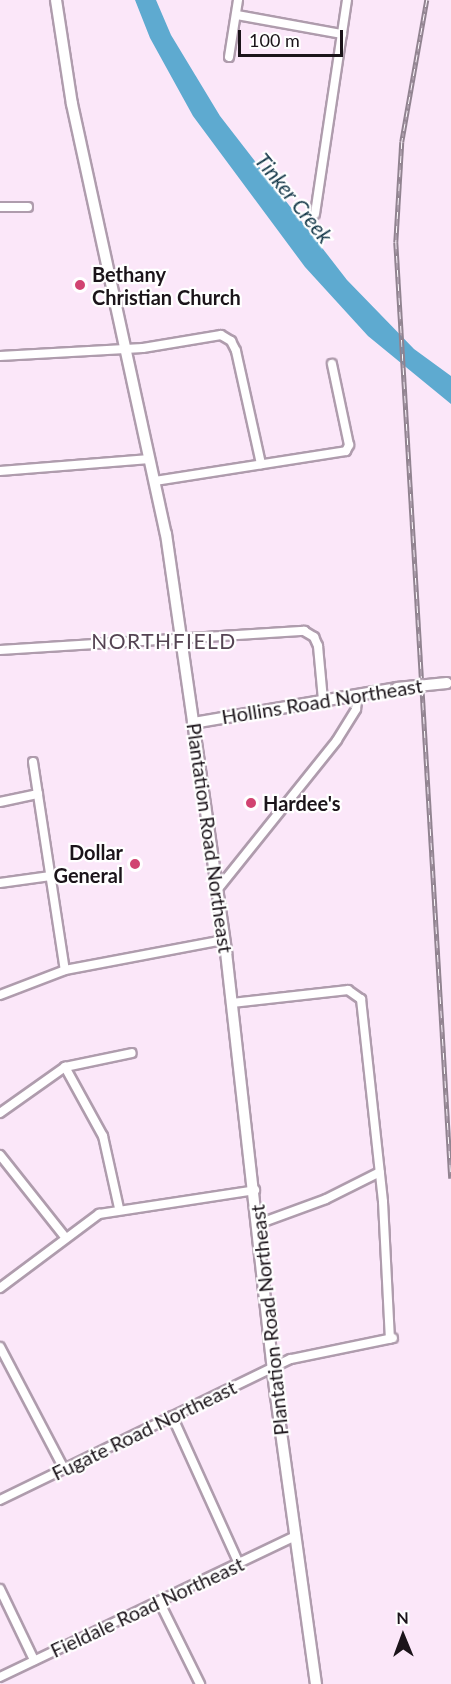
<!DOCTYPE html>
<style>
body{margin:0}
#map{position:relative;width:451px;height:1684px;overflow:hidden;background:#fbe7f9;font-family:Lato,sans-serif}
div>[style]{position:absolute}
.water>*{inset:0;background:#5eaad0}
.roads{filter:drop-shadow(2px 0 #af9cad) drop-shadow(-2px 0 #af9cad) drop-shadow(0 2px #af9cad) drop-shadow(0 -2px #af9cad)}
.minor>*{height:8px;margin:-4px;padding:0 4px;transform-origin:4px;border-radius:4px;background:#fff}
.major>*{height:10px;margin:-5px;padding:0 5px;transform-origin:5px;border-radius:5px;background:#fff}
.rail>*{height:4.5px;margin-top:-2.25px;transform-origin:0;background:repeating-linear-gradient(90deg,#fff 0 7px,#918390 0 14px);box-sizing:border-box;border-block:2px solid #918390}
.bridges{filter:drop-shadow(2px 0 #af9cad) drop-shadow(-2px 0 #af9cad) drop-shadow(0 2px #af9cad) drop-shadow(0 -2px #af9cad)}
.major-bridge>*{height:10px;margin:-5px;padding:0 5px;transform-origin:5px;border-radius:5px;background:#fff}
.dots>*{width:16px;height:16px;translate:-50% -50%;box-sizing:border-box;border:3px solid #fff;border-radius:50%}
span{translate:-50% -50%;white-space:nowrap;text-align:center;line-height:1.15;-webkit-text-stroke:4.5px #fff;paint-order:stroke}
.poi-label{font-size:20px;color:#1b141a;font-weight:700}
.left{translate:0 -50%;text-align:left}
.right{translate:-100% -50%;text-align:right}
.street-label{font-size:20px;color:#1b141a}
.water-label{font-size:21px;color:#153849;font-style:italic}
.neighbourhood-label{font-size:21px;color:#554453;letter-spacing:1.5px}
.north{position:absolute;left:373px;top:1606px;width:60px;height:60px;-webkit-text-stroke:4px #fff;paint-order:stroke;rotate:359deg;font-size:16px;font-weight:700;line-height:24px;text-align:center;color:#1b141a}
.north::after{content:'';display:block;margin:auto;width:21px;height:27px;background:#1b141a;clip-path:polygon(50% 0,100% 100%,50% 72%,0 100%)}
.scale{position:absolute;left:238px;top:30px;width:105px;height:27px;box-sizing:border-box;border:3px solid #1b141a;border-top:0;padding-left:8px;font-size:18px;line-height:21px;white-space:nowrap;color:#1b141a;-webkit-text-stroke:4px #fff;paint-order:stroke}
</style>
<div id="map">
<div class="water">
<div style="clip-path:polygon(135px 0,156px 0,171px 35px,220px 116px,347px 280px,414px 349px,451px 376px,451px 404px,368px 336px,305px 267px,193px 116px,150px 38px)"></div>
</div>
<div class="roads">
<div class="minor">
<div style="left:237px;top:15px;width:107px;rotate:10.3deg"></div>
<div style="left:229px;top:57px;width:58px;rotate:-81deg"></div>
<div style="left:0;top:207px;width:28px"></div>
<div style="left:315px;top:214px;width:216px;rotate:-81.5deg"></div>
<div style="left:0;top:356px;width:143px;rotate:-3.2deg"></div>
<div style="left:143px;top:348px;width:79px;rotate:-9.5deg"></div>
<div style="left:221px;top:335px;width:12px;rotate:31deg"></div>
<div style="left:231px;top:341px;width:11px;rotate:63deg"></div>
<div style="left:236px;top:351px;width:116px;rotate:77.5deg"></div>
<div style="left:0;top:471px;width:150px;rotate:-4.6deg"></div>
<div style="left:155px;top:481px;width:193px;rotate:-8.9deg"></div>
<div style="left:346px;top:451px;width:7px;rotate:-63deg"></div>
<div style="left:349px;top:445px;width:83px;rotate:-101.9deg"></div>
<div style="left:0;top:650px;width:305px;rotate:-3.6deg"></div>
<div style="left:304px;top:631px;width:12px;rotate:31deg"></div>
<div style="left:314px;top:637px;width:10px;rotate:66deg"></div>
<div style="left:318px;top:646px;width:54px;rotate:84.7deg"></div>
<div style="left:33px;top:762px;width:210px;rotate:81.3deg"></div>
<div style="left:0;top:802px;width:39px;rotate:-12deg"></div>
<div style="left:0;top:883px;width:51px;rotate:-7.8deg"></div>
<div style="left:217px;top:890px;width:192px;rotate:-51.3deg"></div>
<div style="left:337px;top:740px;width:36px;rotate:-58deg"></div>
<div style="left:356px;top:709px;width:15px;rotate:-82deg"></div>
<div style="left:0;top:995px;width:70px;rotate:-21deg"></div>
<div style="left:65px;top:970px;width:162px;rotate:-10.7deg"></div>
<div style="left:232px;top:1003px;width:117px;rotate:-6.4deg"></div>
<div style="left:348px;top:990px;width:16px;rotate:35deg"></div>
<div style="left:361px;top:999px;width:204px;rotate:83.8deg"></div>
<div style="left:383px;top:1202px;width:137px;rotate:87.1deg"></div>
<div style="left:65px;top:1067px;width:79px;rotate:61.2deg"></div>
<div style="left:103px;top:1136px;width:74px;rotate:77.5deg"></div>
<div style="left:0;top:1113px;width:80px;rotate:-35.3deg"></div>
<div style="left:65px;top:1067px;width:68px;rotate:-11.8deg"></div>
<div style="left:0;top:1155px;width:105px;rotate:51.6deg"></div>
<div style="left:258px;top:1224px;width:72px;rotate:-20.2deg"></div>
<div style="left:326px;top:1199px;width:60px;rotate:-26.6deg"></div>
<div style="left:0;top:1288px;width:124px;rotate:-36.8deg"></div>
<div style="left:99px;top:1214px;width:158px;rotate:-8.7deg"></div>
<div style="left:0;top:1347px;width:138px;rotate:62.3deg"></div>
<div style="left:172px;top:1416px;width:162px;rotate:65.6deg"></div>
<div style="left:0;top:1500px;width:323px;rotate:-25.9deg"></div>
<div style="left:291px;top:1359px;width:104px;rotate:-11.6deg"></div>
<div style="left:0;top:1589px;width:79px;rotate:64.4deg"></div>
<div style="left:159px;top:1601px;width:93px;rotate:63.7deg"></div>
<div style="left:0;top:1677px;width:327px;rotate:-25.5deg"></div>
</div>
<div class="major">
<div style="left:56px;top:0;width:105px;rotate:81.3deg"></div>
<div style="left:72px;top:104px;width:440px;rotate:77.7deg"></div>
<div style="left:166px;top:534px;width:422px;rotate:81.8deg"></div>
<div style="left:226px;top:952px;width:447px;rotate:83.6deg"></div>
<div style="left:276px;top:1396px;width:291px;rotate:82.1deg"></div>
<div style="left:193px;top:723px;width:207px;rotate:-9.7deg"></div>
</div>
</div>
<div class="rail">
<div style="left:427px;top:0;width:144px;rotate:100deg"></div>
<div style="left:402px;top:142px;width:100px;rotate:93.4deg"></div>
<div style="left:396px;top:242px;width:938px;rotate:86.64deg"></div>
</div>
<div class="bridges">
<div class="major-bridge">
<div style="left:397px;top:688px;width:50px;rotate:-5.7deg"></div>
</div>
</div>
<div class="dots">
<div style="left:80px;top:285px;background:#d14371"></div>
<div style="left:251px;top:803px;background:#d14371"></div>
<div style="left:135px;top:864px;background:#d14371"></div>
</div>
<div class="poi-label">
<span class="left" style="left:92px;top:286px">Bethany<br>Christian Church</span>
<span class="left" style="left:263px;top:803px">Hardee's</span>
<span class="right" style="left:123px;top:864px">Dollar<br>General</span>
</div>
<div class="street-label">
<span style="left:322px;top:701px;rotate:-9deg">Hollins Road Northeast</span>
<span style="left:210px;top:838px;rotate:82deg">Plantation Road Northeast</span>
<span style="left:269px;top:1320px;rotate:-96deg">Plantation Road Northeast</span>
<span style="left:144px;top:1430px;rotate:-26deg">Fugate Road Northeast</span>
<span style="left:147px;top:1607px;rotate:-25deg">Fieldale Road Northeast</span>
</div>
<div class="water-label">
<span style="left:294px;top:198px;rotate:51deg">Tinker Creek</span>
</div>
<div class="neighbourhood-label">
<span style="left:164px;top:641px">NORTHFIELD</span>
</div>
<div class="north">N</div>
<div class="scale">100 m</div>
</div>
